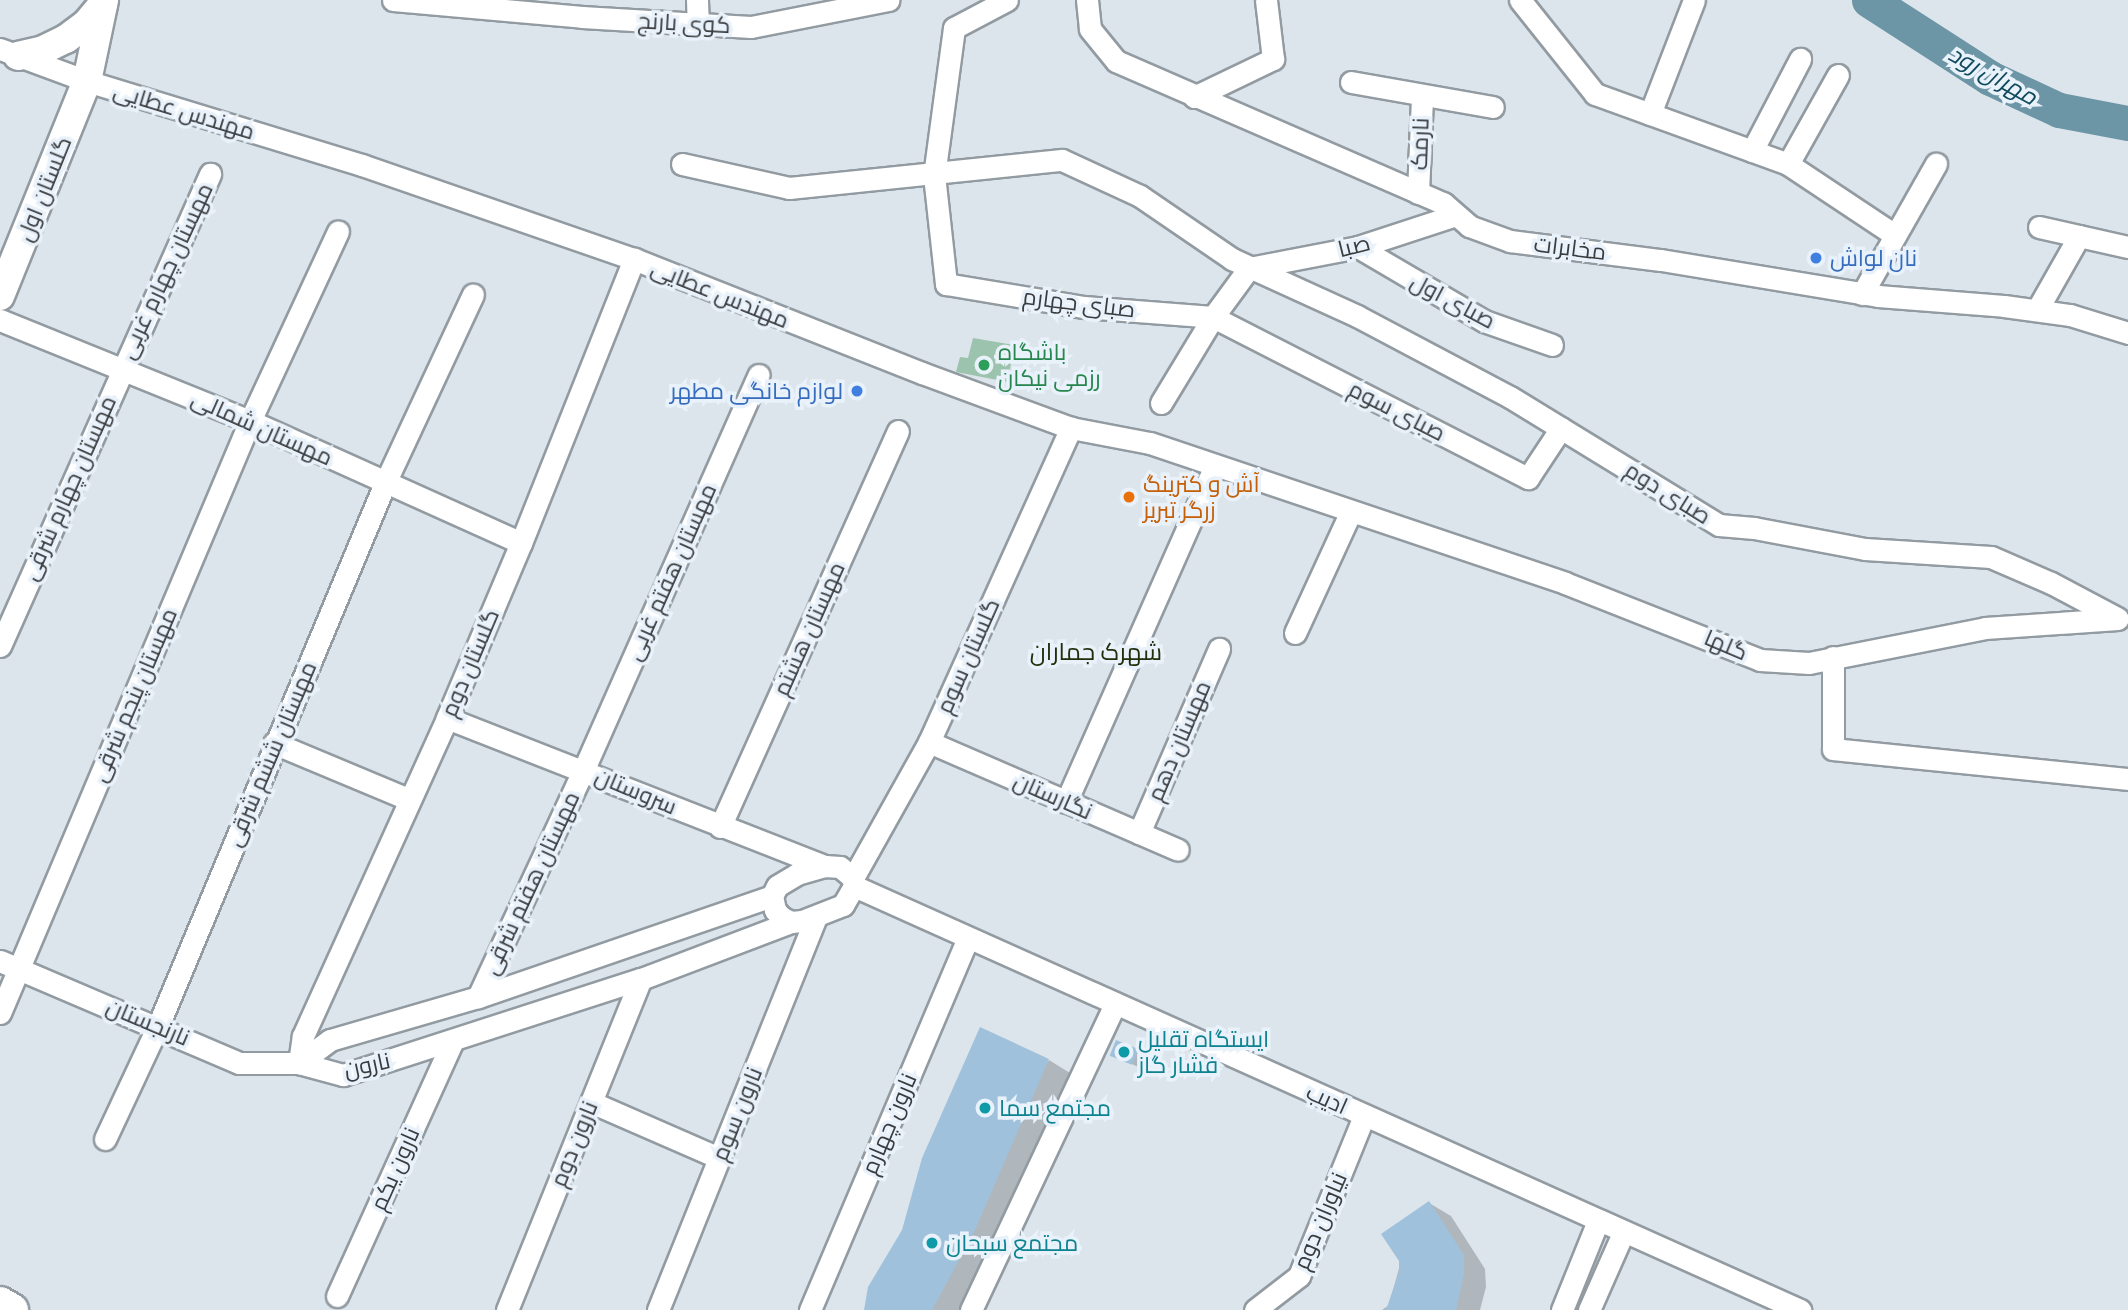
<!DOCTYPE html>
<meta charset="utf-8">
<style>
body{margin:0}
#map{position:relative;width:2128px;height:1310px;overflow:hidden;background:#dce5ec;font-family:Cabin,Cairo,sans-serif}
div>[style]{position:absolute}
.green>*{inset:0;background:#9cc3ad}
.shadow>*{inset:0;background:#0003}
.river>*{height:35px;margin:-17.5px;padding:0 17.5px;transform-origin:17.5px;border-radius:17.5px;background:#6c95a5}
.building>*{inset:0;background:#a0c1db;transform-origin:0 0}
.roads{filter:drop-shadow(2px 0 #929ba1) drop-shadow(-2px 0 #929ba1) drop-shadow(0 2px #929ba1) drop-shadow(0 -2px #929ba1)}
.minor>*{height:21px;margin:-10.5px;padding:0 10.5px;transform-origin:10.5px;border-radius:10.5px;background:#fff}
.major>*{height:28px;margin:-14px;padding:0 14px;transform-origin:14px;border-radius:14px;background:#fff}
.highway>*{height:32px;margin:-16px;padding:0 16px;transform-origin:16px;border-radius:16px;background:#fff}
.dots>*{width:19px;height:19px;translate:-50% -50%;box-sizing:border-box;border:4px solid #e9f2fa;border-radius:50%}
span{translate:-50% -50%;white-space:nowrap;text-align:center;line-height:1.15;-webkit-text-stroke:7px #e9f2fa;paint-order:stroke}
.street-label{font-size:23px;color:#3a3d40}
.shop-label{font-size:23px;color:#366cbe}
.left{translate:0 -50%;text-align:left}
.right{translate:-100% -50%;text-align:right}
.leisure-label{font-size:23px;color:#27864d}
.food-label{font-size:23px;color:#c56008}
.culture-label{font-size:23px;color:#0d838f}
.water-label{font-size:24px;color:#0e495c;font-style:italic}
.neighbourhood-label{font-size:24px;color:#212f0a}
</style>
<div id="map">
<div class="green">
<div style="clip-path:polygon(973px 338px,1014px 345px,1008px 382px,956px 372px,960px 357px,968px 358px)"></div>
</div>
<div class="shadow">
<div style="clip-path:polygon(1137px 1050px,1153px 1060px,1148px 1072px,1112px 1054px)"></div>
<div style="clip-path:polygon(1049px 1060px,1070px 1073px,996px 1243px,960px 1310px,868px 1310px)"></div>
<div style="clip-path:polygon(1429px 1203px,1451px 1216px,1485px 1269px,1486px 1287px,1480px 1310px,1382px 1310px,1389px 1305px,1401px 1261px)"></div>
</div>
<div class="river">
<div style="left:1869px;top:0;width:144px;rotate:32.8deg"></div>
<div style="left:1990px;top:78px;width:76px;rotate:24.9deg"></div>
<div style="left:2059px;top:110px;width:70px;rotate:10.7deg"></div>
</div>
<div class="building">
<div style="clip-path:polygon(980px 1027px,1049px 1059px,975px 1230px,932px 1310px,864px 1310px,868px 1287px,902px 1230px,922px 1158px)"></div>
<div style="left:1116px;top:1040px;width:24px;height:17px;rotate:22deg"></div>
<div style="clip-path:polygon(1429px 1201px,1464px 1255px,1464px 1274px,1456px 1310px,1386px 1310px,1399px 1272px,1399px 1261px,1381px 1234px)"></div>
</div>
<div class="roads">
<div class="minor">
<div style="left:393px;top:0;width:190px;rotate:5.1deg"></div>
<div style="left:582px;top:17px;width:169px;rotate:3.4deg"></div>
<div style="left:751px;top:27px;width:140px;rotate:-11.1deg"></div>
<div style="left:697px;top:0;width:24px;rotate:88deg"></div>
<div style="left:1007px;top:0;width:60px;rotate:152.2deg"></div>
<div style="left:954px;top:28px;width:148px;rotate:97.7deg"></div>
<div style="left:934px;top:175px;width:110px;rotate:83.7deg"></div>
<div style="left:946px;top:284px;width:140px;rotate:9.5deg"></div>
<div style="left:1084px;top:307px;width:129px;rotate:4.4deg"></div>
<div style="left:1213px;top:317px;width:354px;rotate:27.1deg"></div>
<div style="left:1528px;top:478px;width:60px;rotate:-56.6deg"></div>
<div style="left:1087px;top:0;width:29px;rotate:84deg"></div>
<div style="left:1090px;top:29px;width:41px;rotate:50.9deg"></div>
<div style="left:1116px;top:61px;width:357px;rotate:23.5deg"></div>
<div style="left:1443px;top:203px;width:35px;rotate:41deg"></div>
<div style="left:1469px;top:226px;width:44px;rotate:20.1deg"></div>
<div style="left:1510px;top:241px;width:152px;rotate:7.2deg"></div>
<div style="left:1661px;top:260px;width:220px;rotate:9.4deg"></div>
<div style="left:1878px;top:296px;width:126px;rotate:4.5deg"></div>
<div style="left:2004px;top:306px;width:67px;rotate:7.8deg"></div>
<div style="left:2070px;top:315px;width:61px;rotate:17.2deg"></div>
<div style="left:1520px;top:0;width:120px;rotate:51.4deg"></div>
<div style="left:1595px;top:94px;width:205px;rotate:19.9deg"></div>
<div style="left:1788px;top:164px;width:128px;rotate:33.6deg"></div>
<div style="left:0;top:49px;width:93px;rotate:20.2deg"></div>
<div style="left:87px;top:81px;width:288px;rotate:17deg"></div>
<div style="left:362px;top:165px;width:288px;rotate:19.1deg"></div>
<div style="left:634px;top:259px;width:310px;rotate:21.6deg"></div>
<div style="left:922px;top:373px;width:159px;rotate:20.3deg"></div>
<div style="left:1071px;top:428px;width:80px;rotate:10.8deg"></div>
<div style="left:1150px;top:443px;width:438px;rotate:18.6deg"></div>
<div style="left:1565px;top:583px;width:210px;rotate:21.5deg"></div>
<div style="left:1760px;top:660px;width:49px;rotate:3.5deg"></div>
<div style="left:1809px;top:663px;width:179px;rotate:-11.2deg"></div>
<div style="left:1985px;top:628px;width:133px;rotate:-3.9deg"></div>
<div style="left:1351px;top:82px;width:144px;rotate:10deg"></div>
<div style="left:1194px;top:97px;width:88px;rotate:-25.7deg"></div>
<div style="left:1273px;top:59px;width:59px;rotate:-96.8deg"></div>
<div style="left:1650px;top:114px;width:122px;rotate:-68.9deg"></div>
<div style="left:1752px;top:151px;width:104px;rotate:-62.4deg"></div>
<div style="left:682px;top:164px;width:110px;rotate:12.6deg"></div>
<div style="left:789px;top:188px;width:274px;rotate:-5.9deg"></div>
<div style="left:1062px;top:160px;width:86px;rotate:24.8deg"></div>
<div style="left:1140px;top:196px;width:112px;rotate:34.4deg"></div>
<div style="left:1232px;top:259px;width:137px;rotate:24.5deg"></div>
<div style="left:1357px;top:316px;width:173px;rotate:27.9deg"></div>
<div style="left:1510px;top:397px;width:245px;rotate:31.5deg"></div>
<div style="left:1719px;top:525px;width:35px;rotate:5deg"></div>
<div style="left:1754px;top:528px;width:113px;rotate:10.7deg"></div>
<div style="left:1865px;top:549px;width:126px;rotate:3.6deg"></div>
<div style="left:1991px;top:557px;width:65px;rotate:23.4deg"></div>
<div style="left:2051px;top:583px;width:75px;rotate:27.9deg"></div>
<div style="left:1788px;top:164px;width:102px;rotate:-60.7deg"></div>
<div style="left:1418px;top:193px;width:97px;rotate:-87.6deg"></div>
<div style="left:2039px;top:227px;width:91px;rotate:12.7deg"></div>
<div style="left:1358px;top:247px;width:146px;rotate:30.4deg"></div>
<div style="left:1484px;top:321px;width:72px;rotate:19.4deg"></div>
<div style="left:1249px;top:268px;width:111px;rotate:-10.9deg"></div>
<div style="left:1358px;top:247px;width:103px;rotate:-18.1deg"></div>
<div style="left:1862px;top:294px;width:150px;rotate:-60.4deg"></div>
<div style="left:2037px;top:310px;width:85px;rotate:-60.4deg"></div>
<div style="left:0;top:320px;width:270px;rotate:22deg"></div>
<div style="left:250px;top:421px;width:297px;rotate:24.2deg"></div>
<div style="left:1161px;top:403px;width:100px;rotate:-58.8deg"></div>
<div style="left:1213px;top:317px;width:61px;rotate:-53.7deg"></div>
<div style="left:1295px;top:633px;width:134px;rotate:-65.3deg"></div>
<div style="left:0;top:646px;width:517px;rotate:-66.01deg"></div>
<div style="left:1833px;top:657px;width:92px;rotate:90deg"></div>
<div style="left:1833px;top:749px;width:297px;rotate:5.8deg"></div>
<div style="left:447px;top:718px;width:406px;rotate:21.4deg"></div>
<div style="left:929px;top:742px;width:271px;rotate:23.4deg"></div>
<div style="left:274px;top:743px;width:147px;rotate:22.7deg"></div>
<div style="left:1066px;top:802px;width:368px;rotate:-66.1deg"></div>
<div style="left:720px;top:827px;width:434px;rotate:-65.8deg"></div>
<div style="left:1139px;top:833px;width:201px;rotate:-66.5deg"></div>
<div style="left:825px;top:866px;width:15px;rotate:4deg"></div>
<div style="left:840px;top:867px;width:17px;rotate:40deg"></div>
<div style="left:853px;top:878px;width:8px;rotate:83deg"></div>
<div style="left:854px;top:886px;width:22px;rotate:120deg"></div>
<div style="left:843px;top:905px;width:44px;rotate:158.7deg"></div>
<div style="left:802px;top:921px;width:11px;rotate:175deg"></div>
<div style="left:791px;top:922px;width:11px;rotate:-153deg"></div>
<div style="left:781px;top:917px;width:9px;rotate:-131deg"></div>
<div style="left:775px;top:910px;width:14px;rotate:-102deg"></div>
<div style="left:772px;top:896px;width:11px;rotate:-63deg"></div>
<div style="left:777px;top:886px;width:23px;rotate:-31deg"></div>
<div style="left:797px;top:874px;width:29px;rotate:-16deg"></div>
<div style="left:853px;top:878px;width:156px;rotate:-60.8deg"></div>
<div style="left:929px;top:742px;width:345px;rotate:-65.7deg"></div>
<div style="left:854px;top:886px;width:1037px;rotate:24.14deg"></div>
<div style="left:772px;top:896px;width:311px;rotate:161deg"></div>
<div style="left:478px;top:997px;width:154px;rotate:163.8deg"></div>
<div style="left:330px;top:1040px;width:39px;rotate:143deg"></div>
<div style="left:299px;top:1063px;width:46px;rotate:15.3deg"></div>
<div style="left:343px;top:1075px;width:313px;rotate:-17.9deg"></div>
<div style="left:641px;top:979px;width:160px;rotate:-20.8deg"></div>
<div style="left:0;top:961px;width:260px;rotate:23.1deg"></div>
<div style="left:239px;top:1063px;width:60px"></div>
<div style="left:299px;top:1063px;width:27px;rotate:-82deg"></div>
<div style="left:303px;top:1036px;width:349px;rotate:-65.6deg"></div>
<div style="left:447px;top:718px;width:190px;rotate:-67.1deg"></div>
<div style="left:521px;top:543px;width:306px;rotate:-68.3deg"></div>
<div style="left:478px;top:997px;width:251px;rotate:-65.1deg"></div>
<div style="left:584px;top:769px;width:431px;rotate:-66.1deg"></div>
<div style="left:0;top:1013px;width:643px;rotate:-67.11deg"></div>
<div style="left:250px;top:421px;width:209px;rotate:-65.1deg"></div>
<div style="left:591px;top:1102px;width:140px;rotate:23.6deg"></div>
<div style="left:105px;top:1139px;width:125px;rotate:-64.9deg"></div>
<div style="left:158px;top:1026px;width:589px;rotate:-67.31deg"></div>
<div style="left:385px;top:483px;width:208px;rotate:-65deg"></div>
<div style="left:337px;top:1296px;width:279px;rotate:-65.6deg"></div>
<div style="left:507px;top:1310px;width:357px;rotate:-68deg"></div>
<div style="left:658px;top:1310px;width:424px;rotate:-68.1deg"></div>
<div style="left:810px;top:1310px;width:404px;rotate:-67deg"></div>
<div style="left:971px;top:1310px;width:338px;rotate:-64.8deg"></div>
<div style="left:1255px;top:1310px;width:56px;rotate:-37.7deg"></div>
<div style="left:1299px;top:1276px;width:173px;rotate:-67.9deg"></div>
<div style="left:1562px;top:1310px;width:96px;rotate:-68deg"></div>
<div style="left:1589px;top:1310px;width:84px;rotate:-66.2deg"></div>
</div>
<div class="major">
<div style="left:18px;top:56px;width:26px;rotate:-13deg"></div>
<div style="left:43px;top:50px;width:25px;rotate:-26deg"></div>
<div style="left:66px;top:39px;width:26px;rotate:-37deg"></div>
<div style="left:87px;top:23px;width:25px;rotate:-50deg"></div>
<div style="left:0;top:296px;width:232px;rotate:-68deg"></div>
<div style="left:87px;top:81px;width:83px;rotate:-78.1deg"></div>
</div>
<div class="highway">
<div style="left:0;top:1303px;width:14px;rotate:30deg"></div>
</div>
</div>
<div class="dots">
<div style="left:1816px;top:258px;background:#3f7fe0"></div>
<div style="left:984px;top:365px;background:#2e9e5b"></div>
<div style="left:857px;top:391px;background:#3f7fe0"></div>
<div style="left:1129px;top:497px;background:#e8710a"></div>
<div style="left:1124px;top:1052px;background:#0f9aa8"></div>
<div style="left:985px;top:1108px;background:#0f9aa8"></div>
<div style="left:932px;top:1243px;background:#0f9aa8"></div>
</div>
<div class="street-label">
<span style="left:684px;top:23px;rotate:3deg">کوی بارنج</span>
<span style="left:184px;top:111px;rotate:17deg">مهندس عطایی</span>
<span style="left:1420px;top:144px;rotate:-88deg">نارمک</span>
<span style="left:44px;top:189px;rotate:-68deg">گلستان اول</span>
<span style="left:1354px;top:246px;rotate:-14deg">صبا</span>
<span style="left:1570px;top:248px;rotate:7deg">مخابرات</span>
<span style="left:166px;top:271px;rotate:-65deg">مهستان چهارم غربی</span>
<span style="left:720px;top:294px;rotate:22deg">مهندس عطایی</span>
<span style="left:1453px;top:301px;rotate:28deg">صبای اول</span>
<span style="left:1079px;top:303px;rotate:7deg">صبای چهارم</span>
<span style="left:1397px;top:411px;rotate:27deg">صبای سوم</span>
<span style="left:262px;top:428px;rotate:24deg">مهستان شمالی</span>
<span style="left:69px;top:488px;rotate:-66deg">مهستان چهارم شرقی</span>
<span style="left:1668px;top:493px;rotate:32deg">صبای دوم</span>
<span style="left:671px;top:572px;rotate:-66deg">مهستان هفتم غربی</span>
<span style="left:809px;top:629px;rotate:-66deg">مهستان هشتم</span>
<span style="left:1726px;top:645px;rotate:23deg">گلها</span>
<span style="left:968px;top:656px;rotate:-66deg">گلستان سوم</span>
<span style="left:470px;top:663px;rotate:-67deg">گلستان دوم</span>
<span style="left:134px;top:695px;rotate:-67deg">مهستان پنجم شرقی</span>
<span style="left:1179px;top:741px;rotate:-67deg">مهستان دهم</span>
<span style="left:271px;top:754px;rotate:-67deg">مهستان ششم شرقی</span>
<span style="left:636px;top:791px;rotate:23deg">سروستان</span>
<span style="left:1053px;top:796px;rotate:24deg">نگارستان</span>
<span style="left:531px;top:883px;rotate:-65deg">مهستان هفتم شرقی</span>
<span style="left:148px;top:1022px;rotate:23deg">نارنجستان</span>
<span style="left:367px;top:1065px;rotate:-12deg">نارون</span>
<span style="left:1327px;top:1099px;rotate:24deg">ادیب</span>
<span style="left:737px;top:1114px;rotate:-68deg">نارون سوم</span>
<span style="left:889px;top:1124px;rotate:-67deg">نارون چهارم</span>
<span style="left:574px;top:1144px;rotate:-68deg">نارون دوم</span>
<span style="left:395px;top:1169px;rotate:-66deg">نارون یکم</span>
<span style="left:1320px;top:1221px;rotate:-67deg">نیاوران دوم</span>
</div>
<div class="shop-label">
<span class="left" style="left:1830px;top:258px">نان لواش</span>
<span class="right" style="left:843px;top:391px">لوازم خانگی مطهر</span>
</div>
<div class="leisure-label">
<span class="left" style="left:998px;top:365px">باشگاه<br>رزمی نیکان</span>
</div>
<div class="food-label">
<span class="left" style="left:1143px;top:497px">آش و کترینگ<br>زرگر تبریز</span>
</div>
<div class="culture-label">
<span class="left" style="left:1138px;top:1052px">ایستگاه تقلیل<br>فشار گاز</span>
<span class="left" style="left:999px;top:1108px">مجتمع سما</span>
<span class="left" style="left:946px;top:1243px">مجتمع سبحان</span>
</div>
<div class="water-label">
<span style="left:1993px;top:75px;rotate:29deg">مهران رود</span>
</div>
<div class="neighbourhood-label">
<span style="left:1096px;top:652px">شهرک جماران</span>
</div>
</div>
